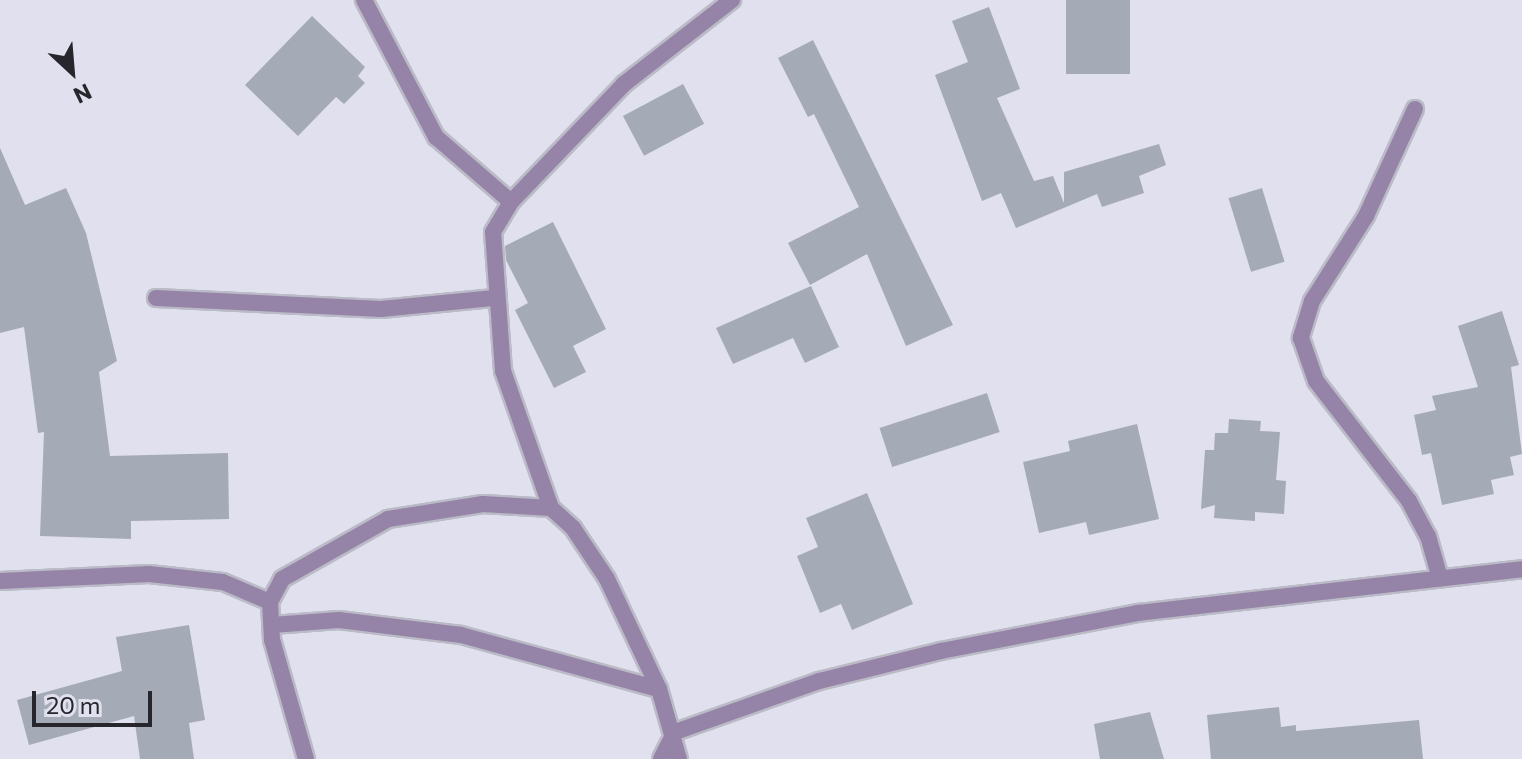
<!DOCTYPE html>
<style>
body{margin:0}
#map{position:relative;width:1522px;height:759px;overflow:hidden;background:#e0e0ee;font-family:Commissioner,sans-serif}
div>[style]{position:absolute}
.building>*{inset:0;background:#a5aab7;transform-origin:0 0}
.roads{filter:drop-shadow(2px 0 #bbbbc7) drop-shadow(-2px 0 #bbbbc7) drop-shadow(0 2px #bbbbc7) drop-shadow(0 -2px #bbbbc7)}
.street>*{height:16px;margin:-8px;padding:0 8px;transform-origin:8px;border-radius:8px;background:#9583a8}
span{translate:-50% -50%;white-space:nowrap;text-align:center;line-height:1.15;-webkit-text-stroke:8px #e0e0ee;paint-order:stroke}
.north{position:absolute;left:32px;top:32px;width:80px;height:80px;-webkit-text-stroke:6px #e0e0ee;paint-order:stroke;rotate:154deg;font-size:22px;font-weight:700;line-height:32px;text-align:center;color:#27262c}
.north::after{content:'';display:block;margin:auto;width:28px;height:36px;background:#27262c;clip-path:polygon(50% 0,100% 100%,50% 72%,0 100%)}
.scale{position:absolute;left:32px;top:691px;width:120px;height:36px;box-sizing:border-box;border:4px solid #27262c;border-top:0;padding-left:10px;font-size:24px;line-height:28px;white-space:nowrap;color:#27262c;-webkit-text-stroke:6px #e0e0ee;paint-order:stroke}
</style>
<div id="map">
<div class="building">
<div style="left:1066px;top:0;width:64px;height:74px"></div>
<div style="clip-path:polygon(989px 7px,1020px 89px,997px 98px,1034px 181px,1053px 176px,1064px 203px,1064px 172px,1159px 144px,1166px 165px,1139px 176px,1144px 193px,1102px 207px,1097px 194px,1016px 228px,1001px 193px,982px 201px,935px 75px,968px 62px,952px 21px)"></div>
<div style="clip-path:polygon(312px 16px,365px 67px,358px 76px,365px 83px,344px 104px,336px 97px,298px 136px,245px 85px)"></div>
<div style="clip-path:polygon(813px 40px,953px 325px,906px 346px,867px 254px,810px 285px,788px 243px,859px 207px,814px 114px,808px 117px,778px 58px)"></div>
<div style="left:683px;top:84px;width:45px;height:68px;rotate:62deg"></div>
<div style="clip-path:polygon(0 148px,25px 205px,66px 188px,86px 233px,117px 361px,99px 372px,110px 456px,228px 453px,229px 519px,131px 521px,131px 539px,40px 536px,44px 432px,38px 433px,24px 327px,0 333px)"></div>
<div style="left:1262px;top:188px;width:77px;height:35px;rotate:73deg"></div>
<div style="clip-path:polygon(553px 222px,606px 329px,573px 346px,586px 372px,554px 388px,515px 310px,528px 303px,506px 260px,505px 246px)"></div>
<div style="clip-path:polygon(811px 286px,839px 347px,805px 363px,793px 338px,733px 364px,716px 328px)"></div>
<div style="clip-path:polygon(1502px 311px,1519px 365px,1511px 367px,1522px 454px,1510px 457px,1514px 475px,1491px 480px,1494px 494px,1442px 505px,1431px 453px,1422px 455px,1414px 415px,1436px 410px,1432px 396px,1478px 387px,1458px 326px)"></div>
<div style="left:987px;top:393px;width:41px;height:113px;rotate:72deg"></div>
<div style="clip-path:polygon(1229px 419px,1261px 421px,1260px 431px,1280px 432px,1276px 480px,1286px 481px,1284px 514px,1255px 512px,1255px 521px,1214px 518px,1215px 505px,1201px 509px,1205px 450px,1214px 450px,1215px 433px,1228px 433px)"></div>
<div style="clip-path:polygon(1137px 424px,1159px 519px,1089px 535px,1086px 522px,1039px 533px,1023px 462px,1070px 451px,1068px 441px)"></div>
<div style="clip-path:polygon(867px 493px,913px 604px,852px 630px,841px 604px,820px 613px,797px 556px,818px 547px,806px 518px)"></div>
<div style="clip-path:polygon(189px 625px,205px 720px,189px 723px,194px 759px,140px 759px,134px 716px,29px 745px,17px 700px,122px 671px,116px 637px)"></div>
<div style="clip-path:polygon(1279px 707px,1281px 727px,1296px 725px,1296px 731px,1419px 720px,1423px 759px,1211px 759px,1207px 715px)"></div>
<div style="clip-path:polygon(1150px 712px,1164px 759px,1100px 759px,1094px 724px)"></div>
</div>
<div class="roads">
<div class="street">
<div style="left:364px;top:0;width:155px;rotate:62.3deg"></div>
<div style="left:436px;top:137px;width:99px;rotate:40.9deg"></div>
<div style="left:1415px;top:109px;width:118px;rotate:114.6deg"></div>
<div style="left:1366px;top:216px;width:101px;rotate:122.4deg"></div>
<div style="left:1312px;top:301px;width:39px;rotate:107deg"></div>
<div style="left:1301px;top:338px;width:46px;rotate:70.8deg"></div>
<div style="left:1316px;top:381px;width:152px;rotate:52.2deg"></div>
<div style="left:1409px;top:501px;width:40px;rotate:62deg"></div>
<div style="left:1428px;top:536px;width:44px;rotate:74.1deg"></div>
<div style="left:156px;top:298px;width:225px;rotate:2.8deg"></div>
<div style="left:381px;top:309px;width:114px;rotate:-5.6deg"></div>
<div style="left:551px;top:508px;width:145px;rotate:-109.3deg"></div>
<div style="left:503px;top:371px;width:139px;rotate:-94.1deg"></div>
<div style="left:493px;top:232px;width:35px;rotate:-59deg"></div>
<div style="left:511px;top:202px;width:163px;rotate:-46.2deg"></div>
<div style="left:624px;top:84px;width:137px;rotate:-37.9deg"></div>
<div style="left:0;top:581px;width:149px;rotate:-2.7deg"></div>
<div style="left:149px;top:574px;width:74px;rotate:6.2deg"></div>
<div style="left:223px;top:582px;width:51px;rotate:23.1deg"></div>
<div style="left:272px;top:625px;width:67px;rotate:-4.3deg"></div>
<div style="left:339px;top:620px;width:123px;rotate:7deg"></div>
<div style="left:461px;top:635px;width:205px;rotate:15.3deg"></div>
<div style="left:306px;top:759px;width:124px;rotate:-105.9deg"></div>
<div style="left:272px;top:640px;width:38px;rotate:-93deg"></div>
<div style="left:270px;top:602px;width:26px;rotate:-62deg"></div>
<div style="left:282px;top:579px;width:122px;rotate:-29.5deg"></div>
<div style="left:388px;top:519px;width:96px;rotate:-9deg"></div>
<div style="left:483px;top:504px;width:68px;rotate:3.4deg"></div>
<div style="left:551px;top:508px;width:30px;rotate:42deg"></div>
<div style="left:573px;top:528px;width:61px;rotate:56.3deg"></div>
<div style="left:607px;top:579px;width:122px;rotate:64.7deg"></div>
<div style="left:659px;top:689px;width:73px;rotate:74.1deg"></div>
<div style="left:661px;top:759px;width:30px;rotate:-63deg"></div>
<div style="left:675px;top:732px;width:153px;rotate:-19.5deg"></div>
<div style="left:819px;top:681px;width:126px;rotate:-13.8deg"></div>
<div style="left:941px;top:651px;width:201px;rotate:-10.9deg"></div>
<div style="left:1138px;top:613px;width:387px;rotate:-6.5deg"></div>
</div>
</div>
<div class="north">N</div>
<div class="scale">20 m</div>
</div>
